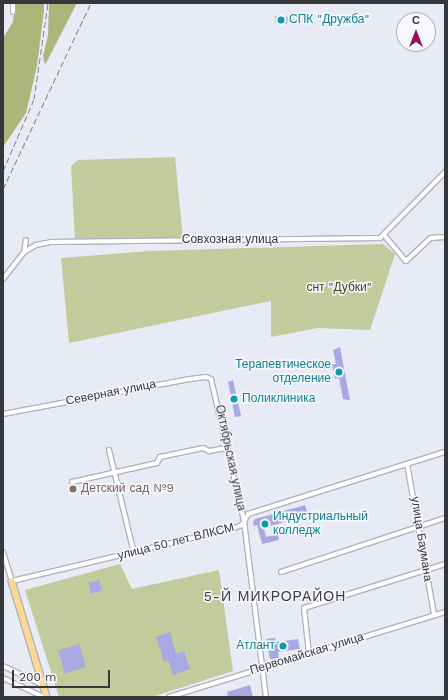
<!DOCTYPE html>
<meta charset="utf-8">
<style>
body{margin:0}
#map{position:relative;width:448px;height:700px;overflow:hidden;background:#e8eaf6;font-family:"Work Sans",sans-serif}
div>[style]{position:absolute}
.green>*{inset:0;background:#c2cb9b}
.forest>*{inset:0;background:#acb67a}
.building>*{inset:0;background:#a7aae2;transform-origin:0 0}
.roads{filter:drop-shadow(1px 0 #b1b2be) drop-shadow(-1px 0 #b1b2be) drop-shadow(0 1px #b1b2be) drop-shadow(0 -1px #b1b2be)}
.minor>*{height:4px;margin:-2px;padding:0 2px;transform-origin:2px;border-radius:2px;background:#fff}
.major>*{height:5.5px;margin:-2.75px;padding:0 2.75px;transform-origin:2.75px;border-radius:2.75px;background:#fcd891}
.rail>*{height:1px;margin-top:-0.5px;transform-origin:0;background:repeating-linear-gradient(90deg,#81828a 0 6px,transparent 0 9px)}
.dots>*{width:11px;height:11px;translate:-50% -50%;box-sizing:border-box;border:2px solid #f7f7ff;border-radius:50%}
span{translate:-50% -50%;white-space:nowrap;text-align:center;line-height:1.15;-webkit-text-stroke:3px #f7f7ff;paint-order:stroke}
.culture-label{font-size:12px;color:#0d838f}
.left{translate:0 -50%;text-align:left}
.right{translate:-100% -50%;text-align:right}
.street-label{font-size:12px;color:#36373b}
.park-label{font-size:12px;color:#3d4416}
.education-label{font-size:12px;color:#785e54}
.quarter-label{font-size:14px;color:#393a44;letter-spacing:1px}
.frame{position:absolute;inset:0;border:4px solid #36373b;pointer-events:none}
.north{position:absolute;left:396px;top:12px;width:40px;height:40px;box-sizing:border-box;background:#f7f7ff;border:1px solid #aaaab1;border-radius:50%;rotate:0deg;font-size:11px;font-weight:700;line-height:16px;text-align:center;color:#36373b}
.north::after{content:'';display:block;margin:auto;width:14px;height:18px;background:#980e63;clip-path:polygon(50% 0,100% 100%,50% 72%,0 100%)}
.scale{position:absolute;left:12px;top:670px;width:98px;height:18px;box-sizing:border-box;border:2px solid #36373b;border-top:0;padding-left:5px;font-size:12px;line-height:14px;white-space:nowrap;color:#36373b;-webkit-text-stroke:3px #f7f7ff;paint-order:stroke}
</style>
<div id="map">
<div class="green">
<div style="clip-path:polygon(175px 157px,183px 239px,75px 240px,71px 166px,78px 160px)"></div>
<div style="clip-path:polygon(383px 244px,395px 254px,370px 330px,318px 328px,271px 337px,271px 301px,69px 343px,61px 258px,150px 251px)"></div>
<div style="clip-path:polygon(120px 564px,132px 589px,219px 570px,233px 671px,152px 697px,59px 697px,25px 590px)"></div>
</div>
<div class="forest">
<div style="clip-path:polygon(15px 3px,44px 3px,44px 11px,37px 66px,26px 113px,3px 147px,3px 38px,13px 22px)"></div>
<div style="clip-path:polygon(49px 3px,77px 3px,45px 65px,43px 56px,48px 35px)"></div>
</div>
<div class="building">
<div style="clip-path:polygon(275px 16px,288px 17px,287px 24px,275px 22px)"></div>
<div style="clip-path:polygon(340px 347px,350px 400px,348px 400px,343px 399px,339px 378px,335px 379px,332px 365px,336px 364px,333px 350px)"></div>
<div style="clip-path:polygon(233px 380px,241px 416px,235px 417px,228px 382px)"></div>
<div style="clip-path:polygon(305px 505px,308px 515px,264px 528px,266px 537px,278px 534px,279px 540px,262px 544px,257px 525px,254px 526px,253px 522px,255px 519px)"></div>
<div style="left:99px;top:580px;width:11px;height:11px;rotate:75deg"></div>
<div style="clip-path:polygon(170px 632px,176px 654px,184px 651px,190px 669px,173px 675px,169px 661px,164px 662px,156px 637px)"></div>
<div style="clip-path:polygon(275px 638px,276px 642px,298px 639px,300px 649px,278px 652px,279px 658px,270px 659px,266px 639px)"></div>
<div style="left:79px;top:644px;width:24px;height:22px;rotate:73deg"></div>
<div style="clip-path:polygon(250px 685px,253px 697px,223px 697px,228px 695px,227px 692px)"></div>
</div>
<div class="roads">
<div class="minor">
<div style="left:13px;top:3px;width:9px;rotate:90deg"></div>
<div style="left:384px;top:235px;width:34px;rotate:50deg"></div>
<div style="left:406px;top:261px;width:34px;rotate:-43deg"></div>
<div style="left:431px;top:238px;width:14px;rotate:-4deg"></div>
<div style="left:24px;top:252px;width:12px;rotate:-81deg"></div>
<div style="left:3px;top:279px;width:34px;rotate:-52deg"></div>
<div style="left:24px;top:252px;width:14px;rotate:-30deg"></div>
<div style="left:36px;top:245px;width:15px;rotate:-11deg"></div>
<div style="left:51px;top:242px;width:329px;rotate:-0.7deg"></div>
<div style="left:380px;top:238px;width:93px;rotate:-45.4deg"></div>
<div style="left:3px;top:414px;width:190px;rotate:-10.6deg"></div>
<div style="left:190px;top:379px;width:16px;rotate:-7deg"></div>
<div style="left:206px;top:377px;width:5px;rotate:22deg"></div>
<div style="left:211px;top:379px;width:146px;rotate:76.9deg"></div>
<div style="left:244px;top:521px;width:177px;rotate:82.9deg"></div>
<div style="left:109px;top:450px;width:106px;rotate:76.4deg"></div>
<div style="left:407px;top:464px;width:152px;rotate:79.8deg"></div>
<div style="left:72px;top:482px;width:87px;rotate:-12.6deg"></div>
<div style="left:157px;top:463px;width:7px;rotate:-63deg"></div>
<div style="left:160px;top:457px;width:44px;rotate:-11.8deg"></div>
<div style="left:203px;top:448px;width:7px;rotate:27deg"></div>
<div style="left:209px;top:451px;width:17px;rotate:-10deg"></div>
<div style="left:3px;top:552px;width:30px;rotate:73deg"></div>
<div style="left:12px;top:581px;width:228px;rotate:-13.4deg"></div>
<div style="left:234px;top:528px;width:9px;rotate:-21deg"></div>
<div style="left:242px;top:525px;width:13px;rotate:-61deg"></div>
<div style="left:248px;top:514px;width:207px;rotate:-17.5deg"></div>
<div style="left:281px;top:572px;width:173px;rotate:-18.2deg"></div>
<div style="left:309px;top:654px;width:46px;rotate:-96.2deg"></div>
<div style="left:304px;top:608px;width:148px;rotate:-17.3deg"></div>
<div style="left:3px;top:666px;width:44px;rotate:25.4deg"></div>
<div style="left:3px;top:678px;width:45px;rotate:24.9deg"></div>
<div style="left:169px;top:697px;width:289px;rotate:-17.1deg"></div>
</div>
<div class="major">
<div style="left:12px;top:581px;width:121px;rotate:73.2deg"></div>
</div>
</div>
<div class="rail">
<div style="left:3px;top:171px;width:78px;rotate:-66.7deg"></div>
<div style="left:34px;top:99px;width:97px;rotate:-81.7deg"></div>
<div style="left:3px;top:189px;width:206px;rotate:-64.7deg"></div>
</div>
<div class="dots">
<div style="left:281px;top:20px;background:#0f9aa8"></div>
<div style="left:339px;top:372px;background:#0f9aa8"></div>
<div style="left:234px;top:399px;background:#0f9aa8"></div>
<div style="left:73px;top:489px;background:#8d6e63"></div>
<div style="left:265px;top:524px;background:#0f9aa8"></div>
<div style="left:283px;top:646px;background:#0f9aa8"></div>
</div>
<div class="culture-label">
<span class="left" style="left:289px;top:20px">СПК "Дружба"</span>
<span class="right" style="left:331px;top:372px">Терапевтическое<br>отделение</span>
<span class="left" style="left:242px;top:399px">Поликлиника</span>
<span class="left" style="left:273px;top:524px">Индустриальный<br>колледж</span>
<span class="right" style="left:275px;top:646px">Атлант</span>
</div>
<div class="street-label">
<span style="left:230px;top:240px">Совхозная улица</span>
<span style="left:111px;top:393px;rotate:-11deg">Северная улица</span>
<span style="left:230px;top:458px;rotate:78deg">Октябрьская улица</span>
<span style="left:421px;top:539px;rotate:81deg">улица Баумана</span>
<span style="left:176px;top:542px;rotate:-14deg">улица 50 лет ВЛКСМ</span>
<span style="left:307px;top:654px;rotate:-17deg">Первомайская улица</span>
</div>
<div class="park-label">
<span style="left:339px;top:288px">снт "Дубки"</span>
</div>
<div class="education-label">
<span class="left" style="left:81px;top:489px">Детский сад №9</span>
</div>
<div class="quarter-label">
<span style="left:275px;top:596px">5-Й МИКРОРАЙОН</span>
</div>
<div class="frame"></div>
<div class="north">С</div>
<div class="scale">200 m</div>
</div>
